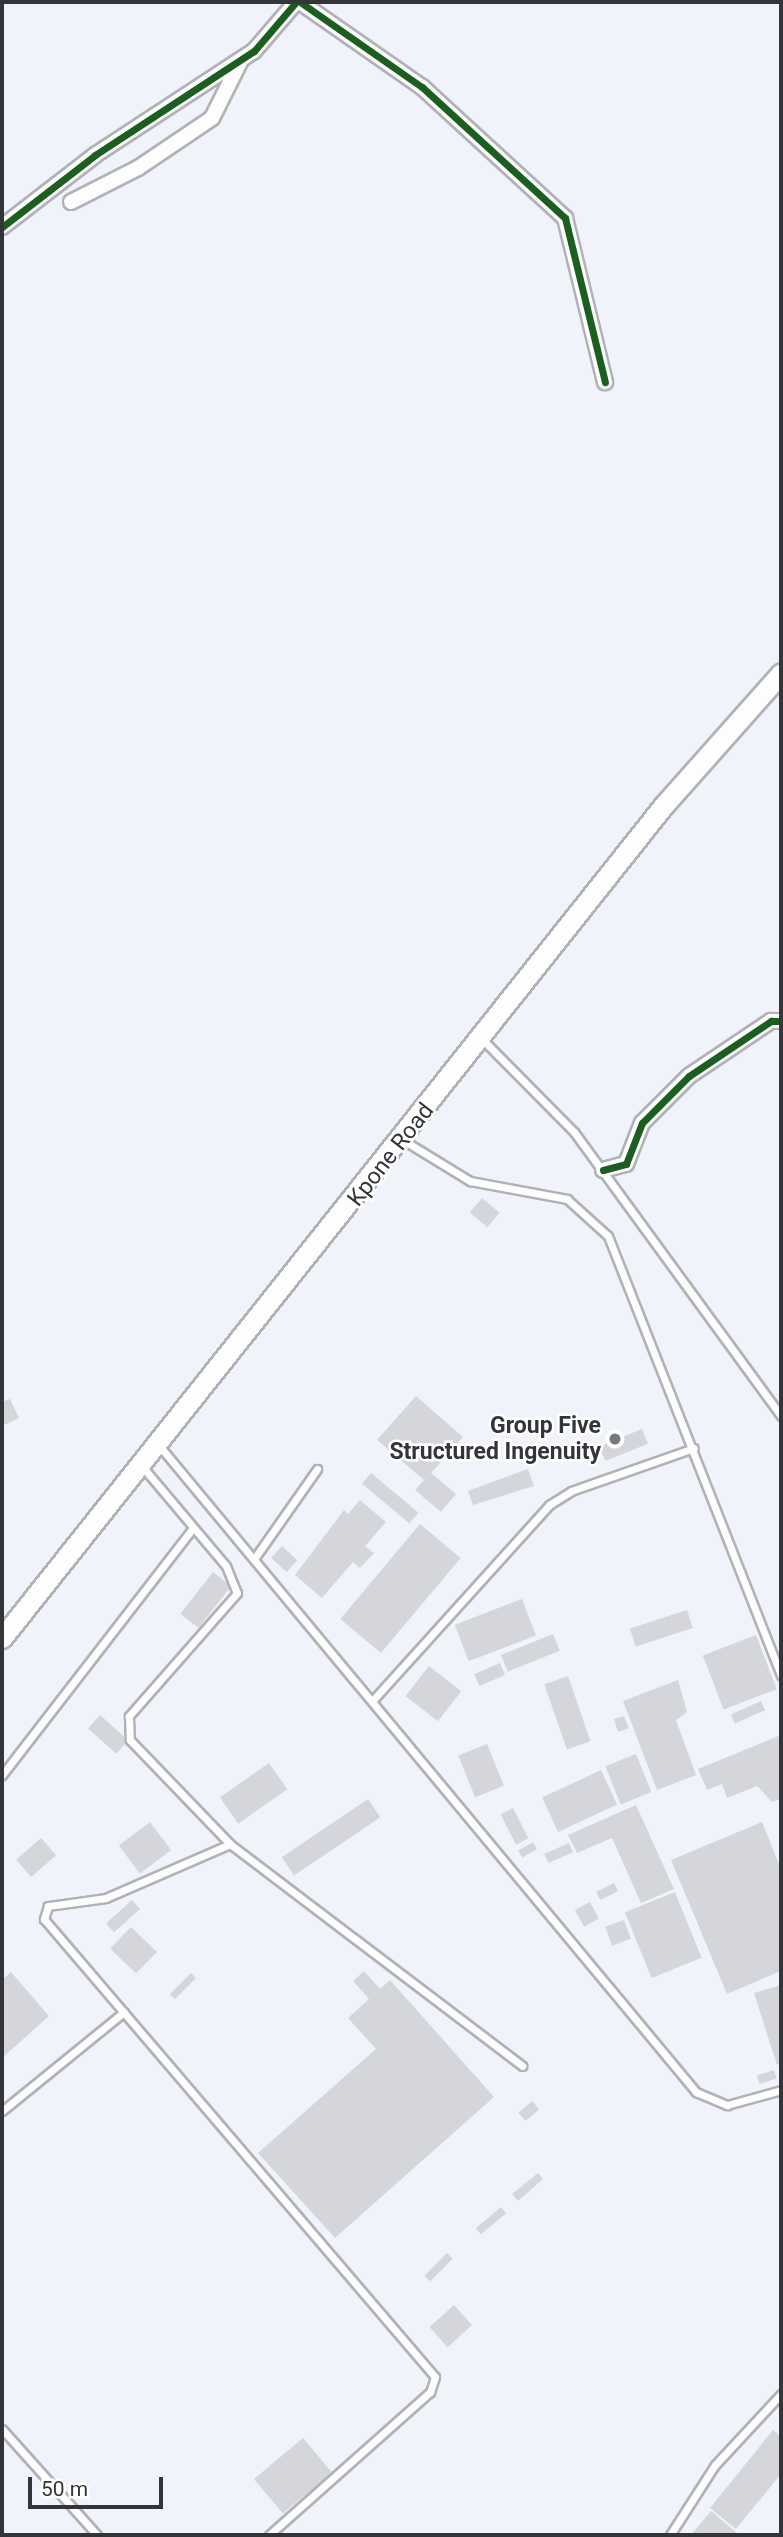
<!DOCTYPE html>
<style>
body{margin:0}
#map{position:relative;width:783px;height:2537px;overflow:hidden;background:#f1f3fa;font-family:Roboto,sans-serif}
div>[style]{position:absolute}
.building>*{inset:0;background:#d4d6db;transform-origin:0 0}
.roads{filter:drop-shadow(2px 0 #b0b2b7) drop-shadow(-2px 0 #b0b2b7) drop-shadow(0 2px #b0b2b7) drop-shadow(0 -2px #b0b2b7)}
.lane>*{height:7px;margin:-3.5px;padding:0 3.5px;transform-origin:3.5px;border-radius:3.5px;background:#fdfdfe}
.street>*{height:14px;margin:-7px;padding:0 7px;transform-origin:7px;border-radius:7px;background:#fdfdfe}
.secondary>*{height:19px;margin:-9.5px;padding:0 9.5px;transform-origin:9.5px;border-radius:9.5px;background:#fdfdfe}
.cycleway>*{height:7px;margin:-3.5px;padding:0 3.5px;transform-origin:3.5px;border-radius:3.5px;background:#1b5e20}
.dots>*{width:19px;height:19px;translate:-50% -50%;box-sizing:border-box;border:4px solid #fff;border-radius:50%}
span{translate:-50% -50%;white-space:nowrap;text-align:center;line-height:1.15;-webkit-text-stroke:5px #fff;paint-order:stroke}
.street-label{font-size:23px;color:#33353a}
.poi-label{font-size:23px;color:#33353a;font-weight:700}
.right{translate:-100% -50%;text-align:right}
.frame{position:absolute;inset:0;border:4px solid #33353a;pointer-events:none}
.scale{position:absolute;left:28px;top:2477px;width:135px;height:32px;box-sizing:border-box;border:4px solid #33353a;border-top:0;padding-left:9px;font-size:21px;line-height:24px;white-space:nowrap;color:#33353a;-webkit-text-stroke:5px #fff;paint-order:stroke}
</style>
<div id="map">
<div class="building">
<div style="left:482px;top:1198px;width:23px;height:19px;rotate:40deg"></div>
<div style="clip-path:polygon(416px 1396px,463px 1437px,431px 1473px,456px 1494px,441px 1512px,415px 1490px,424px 1480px,377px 1440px)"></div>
<div style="clip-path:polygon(10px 1399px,19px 1418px,2px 1426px,2px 1402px)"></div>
<div style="left:642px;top:1429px;width:16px;height:46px;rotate:68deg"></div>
<div style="clip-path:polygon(528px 1469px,534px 1486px,473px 1505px,468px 1491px)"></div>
<div style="left:371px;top:1473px;width:62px;height:14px;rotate:40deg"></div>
<div style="clip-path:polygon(360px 1500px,386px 1522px,365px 1546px,374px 1553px,360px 1568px,353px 1562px,322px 1598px,295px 1575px,344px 1510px,348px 1514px)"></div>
<div style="left:420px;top:1524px;width:53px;height:124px;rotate:40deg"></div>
<div style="left:282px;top:1546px;width:21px;height:16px;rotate:43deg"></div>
<div style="left:213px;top:1572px;width:23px;height:53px;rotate:38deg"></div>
<div style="left:522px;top:1599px;width:39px;height:72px;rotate:69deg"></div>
<div style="left:687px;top:1610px;width:19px;height:60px;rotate:72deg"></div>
<div style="left:553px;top:1634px;width:18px;height:56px;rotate:68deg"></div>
<div style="left:756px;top:1635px;width:58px;height:57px;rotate:69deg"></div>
<div style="left:500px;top:1663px;width:13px;height:28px;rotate:67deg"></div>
<div style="left:429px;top:1666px;width:41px;height:38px;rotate:38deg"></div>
<div style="left:568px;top:1676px;width:69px;height:25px;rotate:71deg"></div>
<div style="clip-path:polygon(678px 1680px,687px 1712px,676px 1720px,696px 1775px,657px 1790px,623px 1701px)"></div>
<div style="left:761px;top:1701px;width:10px;height:33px;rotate:66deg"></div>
<div style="left:100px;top:1715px;width:38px;height:18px;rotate:42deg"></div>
<div style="clip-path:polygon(624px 1716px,629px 1728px,618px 1732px,614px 1719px)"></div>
<div style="clip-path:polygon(781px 1735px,781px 1799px,772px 1802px,757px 1786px,727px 1798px,722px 1784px,707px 1790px,698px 1769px)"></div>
<div style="left:487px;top:1744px;width:45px;height:31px;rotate:68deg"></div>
<div style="left:636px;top:1754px;width:41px;height:33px;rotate:68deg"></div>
<div style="left:269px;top:1763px;width:32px;height:60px;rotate:55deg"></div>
<div style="left:601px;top:1770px;width:38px;height:65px;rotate:65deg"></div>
<div style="left:368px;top:1799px;width:22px;height:104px;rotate:56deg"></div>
<div style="clip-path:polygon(636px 1805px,674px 1889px,641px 1903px,612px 1838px,577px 1853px,568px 1835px)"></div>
<div style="left:513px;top:1808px;width:34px;height:14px;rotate:63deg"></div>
<div style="left:150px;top:1822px;width:35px;height:39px;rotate:53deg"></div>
<div style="clip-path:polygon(762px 1822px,781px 1869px,781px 1971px,727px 1994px,671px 1860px)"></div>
<div style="left:41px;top:1838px;width:23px;height:33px;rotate:49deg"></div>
<div style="left:533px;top:1842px;width:8px;height:17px;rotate:60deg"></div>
<div style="left:569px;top:1843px;width:10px;height:27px;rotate:66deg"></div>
<div style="left:614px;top:1883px;width:9px;height:20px;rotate:63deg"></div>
<div style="left:675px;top:1892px;width:71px;height:54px;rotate:68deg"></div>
<div style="left:132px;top:1900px;width:12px;height:35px;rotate:48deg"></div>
<div style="left:590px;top:1902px;width:19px;height:17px;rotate:62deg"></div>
<div style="left:624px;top:1920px;width:20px;height:20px;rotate:70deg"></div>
<div style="left:131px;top:1927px;width:36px;height:30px;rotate:44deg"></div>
<div style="clip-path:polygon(364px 1971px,380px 1989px,390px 1980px,494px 2097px,335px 2238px,258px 2153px,376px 2049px,348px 2018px,369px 1999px,353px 1981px)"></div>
<div style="clip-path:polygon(11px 1972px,49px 2016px,2px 2058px,2px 1980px)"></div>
<div style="left:191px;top:1973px;width:7px;height:30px;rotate:45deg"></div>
<div style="clip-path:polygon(781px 1985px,781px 2063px,777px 2065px,754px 1993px)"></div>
<div style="left:774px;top:2070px;width:9px;height:18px;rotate:72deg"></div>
<div style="left:532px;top:2101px;width:11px;height:18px;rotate:49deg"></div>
<div style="clip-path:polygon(538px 2173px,543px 2179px,518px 2201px,512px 2194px)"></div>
<div style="left:501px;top:2207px;width:8px;height:33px;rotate:50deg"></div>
<div style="left:447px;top:2253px;width:8px;height:32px;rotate:45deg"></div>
<div style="left:454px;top:2305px;width:27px;height:33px;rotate:48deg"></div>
<div style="clip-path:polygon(773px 2430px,781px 2437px,781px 2474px,736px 2529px,710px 2508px)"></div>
<div style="left:303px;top:2438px;width:45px;height:64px;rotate:50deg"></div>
<div style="clip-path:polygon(711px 2511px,737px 2533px,735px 2535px,691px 2535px)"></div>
</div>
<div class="roads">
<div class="lane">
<div style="left:482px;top:1039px;width:131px;rotate:45.3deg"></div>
<div style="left:574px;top:1132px;width:351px;rotate:53.9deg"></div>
<div style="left:403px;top:1140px;width:79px;rotate:31.5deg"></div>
<div style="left:470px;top:1181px;width:99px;rotate:10.5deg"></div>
<div style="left:567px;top:1199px;width:55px;rotate:42.1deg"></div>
<div style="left:608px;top:1236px;width:472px;rotate:68.5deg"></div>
<div style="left:157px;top:1443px;width:844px;rotate:50.29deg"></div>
<div style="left:696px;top:2092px;width:34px;rotate:23deg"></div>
<div style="left:727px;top:2105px;width:56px;rotate:-15.5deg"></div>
<div style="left:141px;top:1465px;width:132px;rotate:49.9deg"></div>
<div style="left:226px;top:1566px;width:29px;rotate:68deg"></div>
<div style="left:237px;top:1593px;width:164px;rotate:131.3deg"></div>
<div style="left:129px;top:1716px;width:24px;rotate:88deg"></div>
<div style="left:130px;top:1740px;width:144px;rotate:46.1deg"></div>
<div style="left:230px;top:1844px;width:367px;rotate:37.2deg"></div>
<div style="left:254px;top:1559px;width:110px;rotate:-55deg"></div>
<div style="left:373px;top:1700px;width:263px;rotate:-47.9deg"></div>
<div style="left:549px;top:1505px;width:26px;rotate:-32deg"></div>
<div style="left:571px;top:1491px;width:130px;rotate:-19.3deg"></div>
<div style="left:2px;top:1775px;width:312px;rotate:-52.3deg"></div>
<div style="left:230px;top:1844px;width:135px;rotate:156.5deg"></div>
<div style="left:106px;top:1898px;width:59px;rotate:172.1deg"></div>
<div style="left:48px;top:1906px;width:14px;rotate:107deg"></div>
<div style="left:44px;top:1919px;width:602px;rotate:49.51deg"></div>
<div style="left:435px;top:2377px;width:16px;rotate:108deg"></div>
<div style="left:430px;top:2392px;width:215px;rotate:138.4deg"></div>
<div style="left:2px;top:2111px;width:157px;rotate:-39.1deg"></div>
<div style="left:2px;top:2429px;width:142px;rotate:48.1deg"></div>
<div style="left:670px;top:2535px;width:83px;rotate:-57.3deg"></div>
<div style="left:715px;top:2465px;width:97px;rotate:-47.1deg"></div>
</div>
<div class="street">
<div style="left:300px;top:2px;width:149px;rotate:34.9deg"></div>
<div style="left:422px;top:87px;width:194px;rotate:42.5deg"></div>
<div style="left:565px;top:218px;width:169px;rotate:76.3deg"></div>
<div style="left:71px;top:202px;width:75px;rotate:-26.9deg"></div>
<div style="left:138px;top:168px;width:89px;rotate:-34deg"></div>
<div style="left:212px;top:118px;width:65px;rotate:-63.4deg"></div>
<div style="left:2px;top:227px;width:118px;rotate:-37.7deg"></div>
<div style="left:95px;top:155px;width:190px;rotate:-33.2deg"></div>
<div style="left:254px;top:51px;width:65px;rotate:-49.4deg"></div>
<div style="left:603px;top:1170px;width:24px;rotate:-15deg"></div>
<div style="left:626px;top:1164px;width:44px;rotate:-68.7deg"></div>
<div style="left:642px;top:1123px;width:66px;rotate:-45deg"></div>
<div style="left:689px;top:1076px;width:99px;rotate:-33.9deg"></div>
<div style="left:771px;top:1021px;width:10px"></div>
</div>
<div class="secondary">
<div style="left:2px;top:1638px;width:1064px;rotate:-51.53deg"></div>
<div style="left:664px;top:805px;width:176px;rotate:-48.4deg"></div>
</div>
</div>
<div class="cycleway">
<div style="left:300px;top:2px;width:149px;rotate:34.9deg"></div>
<div style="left:422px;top:87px;width:194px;rotate:42.5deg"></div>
<div style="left:565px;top:218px;width:169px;rotate:76.3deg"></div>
<div style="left:2px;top:227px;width:118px;rotate:-37.7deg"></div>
<div style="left:95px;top:155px;width:190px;rotate:-33.2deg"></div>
<div style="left:254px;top:51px;width:65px;rotate:-49.4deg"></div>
<div style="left:603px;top:1170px;width:24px;rotate:-15deg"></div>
<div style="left:626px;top:1164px;width:44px;rotate:-68.7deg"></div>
<div style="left:642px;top:1123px;width:66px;rotate:-45deg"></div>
<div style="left:689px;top:1076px;width:99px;rotate:-33.9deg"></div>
<div style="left:771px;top:1021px;width:10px"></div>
</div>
<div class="dots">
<div style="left:615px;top:1439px;background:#76787d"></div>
</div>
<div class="street-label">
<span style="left:391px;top:1155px;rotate:-52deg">Kpone Road</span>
</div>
<div class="poi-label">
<span class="right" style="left:601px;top:1439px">Group Five<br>Structured Ingenuity</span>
</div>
<div class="frame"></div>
<div class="scale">50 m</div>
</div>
